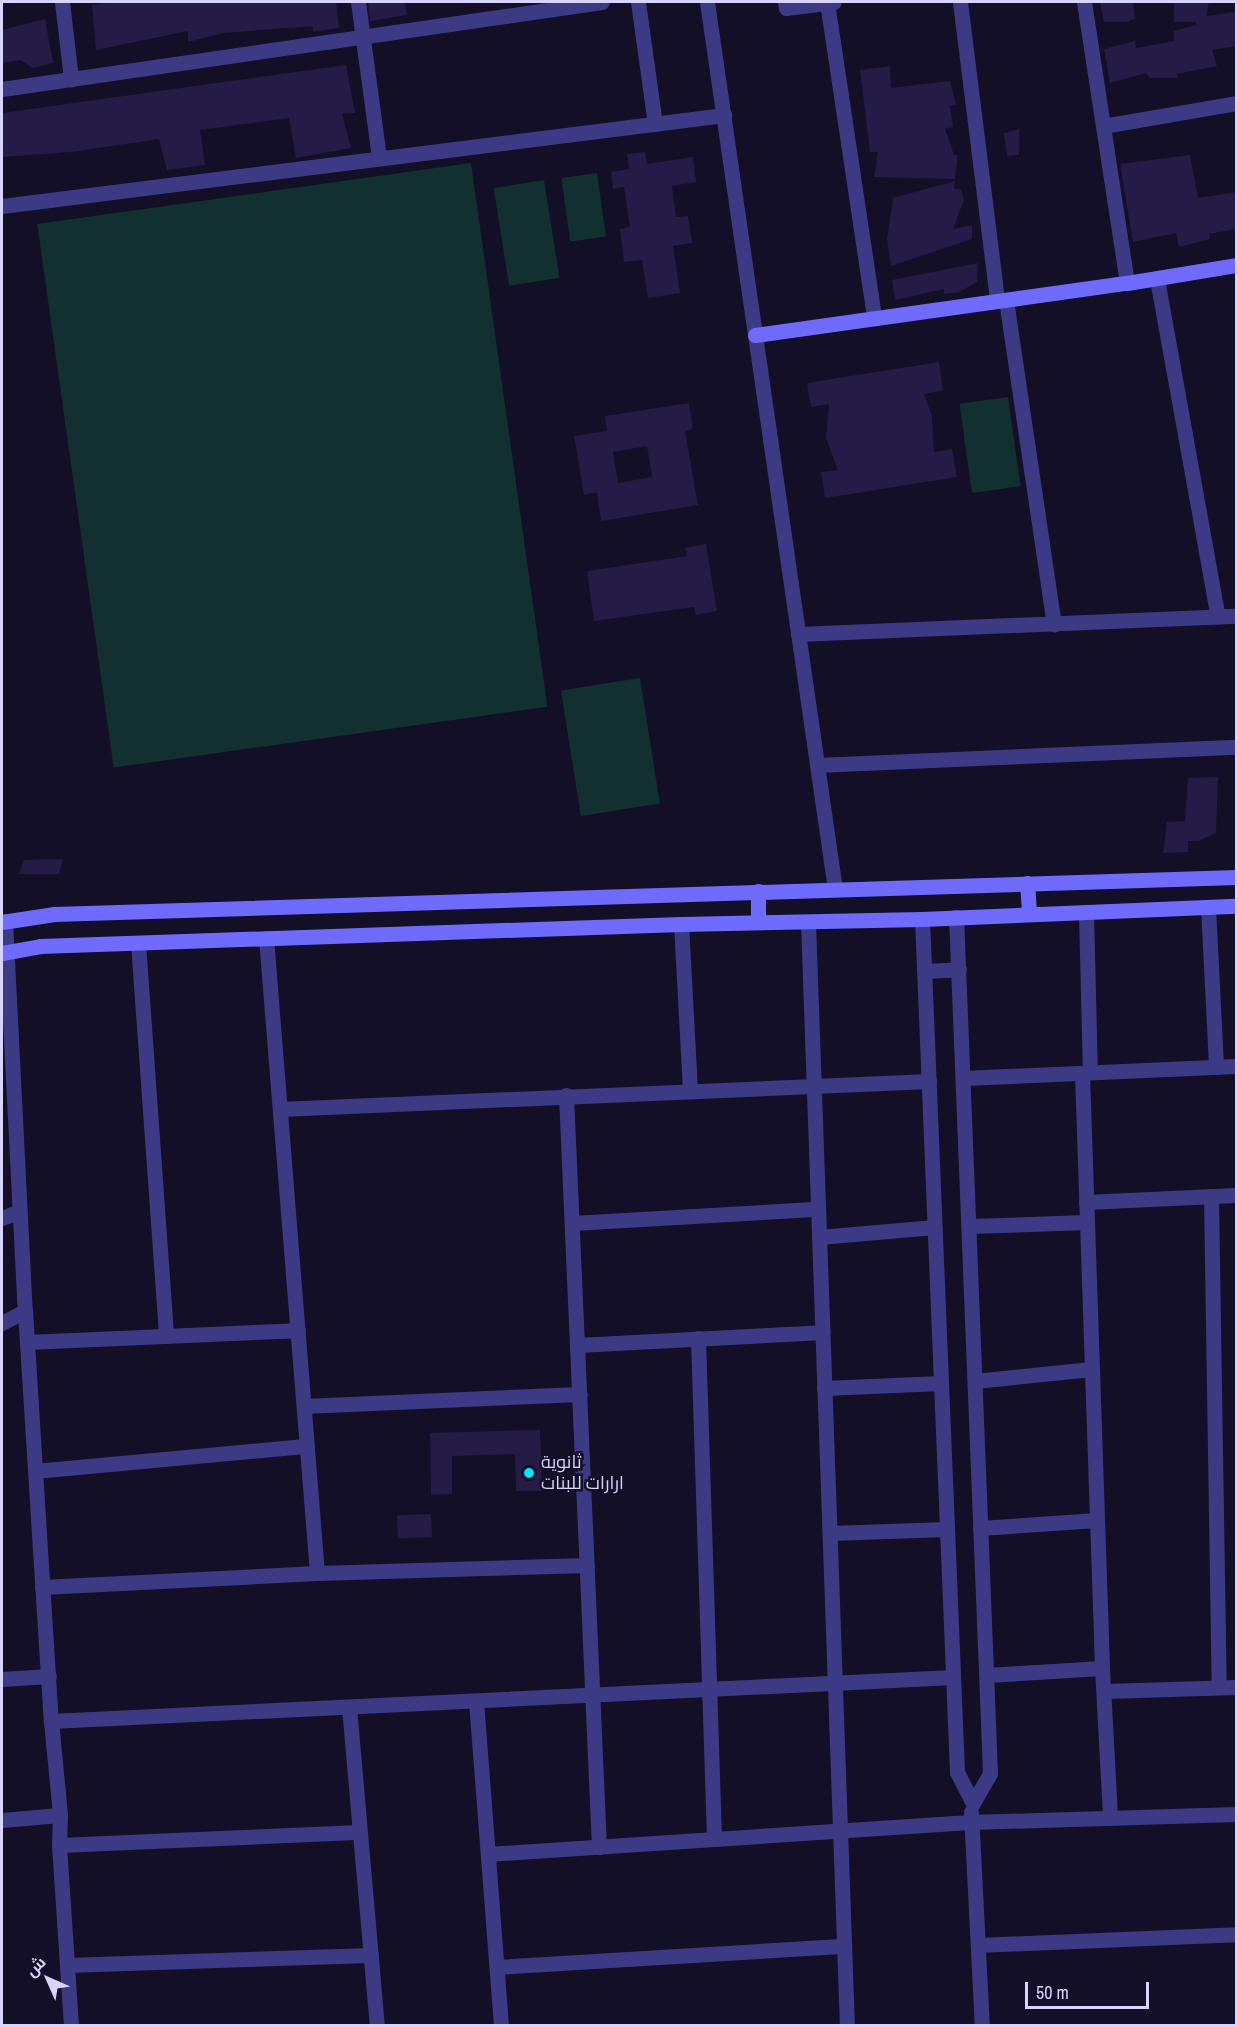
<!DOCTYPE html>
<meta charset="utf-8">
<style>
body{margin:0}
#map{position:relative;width:1238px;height:2027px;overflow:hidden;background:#130f26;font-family:"Archivo Narrow",Cairo,sans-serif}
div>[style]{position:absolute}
.green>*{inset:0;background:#12302f;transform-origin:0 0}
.building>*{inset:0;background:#241b47;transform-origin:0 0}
.street>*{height:15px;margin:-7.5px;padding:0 7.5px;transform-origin:7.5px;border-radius:7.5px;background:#3d3a85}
.secondary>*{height:15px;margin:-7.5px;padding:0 7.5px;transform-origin:7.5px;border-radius:7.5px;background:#6f6bff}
.dots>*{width:16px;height:16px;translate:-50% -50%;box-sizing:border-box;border:3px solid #130f26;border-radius:50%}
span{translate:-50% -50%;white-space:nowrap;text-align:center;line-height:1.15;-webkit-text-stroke:5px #130f26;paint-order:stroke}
.poi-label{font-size:18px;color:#d9d4ff}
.left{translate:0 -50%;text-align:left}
.frame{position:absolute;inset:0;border:3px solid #d9d4ff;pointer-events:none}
.north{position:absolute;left:18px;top:1949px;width:60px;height:60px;-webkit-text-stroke:4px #130f26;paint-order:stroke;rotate:315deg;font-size:16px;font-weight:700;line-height:24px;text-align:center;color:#d9d4ff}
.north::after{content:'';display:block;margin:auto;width:21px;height:27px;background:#d9d4ff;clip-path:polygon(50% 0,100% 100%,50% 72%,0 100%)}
.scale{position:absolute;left:1025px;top:1982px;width:124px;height:27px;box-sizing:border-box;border:3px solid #d9d4ff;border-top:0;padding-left:8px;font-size:18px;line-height:21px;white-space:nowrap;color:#d9d4ff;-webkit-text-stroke:4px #130f26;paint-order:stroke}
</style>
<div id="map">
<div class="green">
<div style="left:471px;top:163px;width:549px;height:438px;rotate:82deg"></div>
<div style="left:597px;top:173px;width:64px;height:36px;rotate:82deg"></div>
<div style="left:544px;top:180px;width:99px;height:51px;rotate:81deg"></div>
<div style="left:1008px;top:397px;width:90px;height:49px;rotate:82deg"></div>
<div style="left:640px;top:678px;width:127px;height:80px;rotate:81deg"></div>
</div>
<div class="building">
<div style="clip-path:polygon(115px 2px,336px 2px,339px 28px,313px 32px,313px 26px,223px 33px,188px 42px,188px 31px,96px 50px,92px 5px)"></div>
<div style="clip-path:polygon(368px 2px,405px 2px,407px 15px,370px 21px)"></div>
<div style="clip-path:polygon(1100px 2px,1133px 2px,1135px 18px,1128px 22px,1104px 22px)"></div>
<div style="clip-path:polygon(1174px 2px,1209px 2px,1206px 16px,1236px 12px,1236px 46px,1212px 50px,1217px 66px,1177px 74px,1178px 78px,1150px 78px,1146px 73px,1110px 83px,1104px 49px,1135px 41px,1136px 48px,1174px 41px,1174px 31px,1196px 25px,1196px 22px,1174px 22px)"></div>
<div style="clip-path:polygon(45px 19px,53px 63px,33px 68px,20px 60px,2px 63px,2px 30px)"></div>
<div style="clip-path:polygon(346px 65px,355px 113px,342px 114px,351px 148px,296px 158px,289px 118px,200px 130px,205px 165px,167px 170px,159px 139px,71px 152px,2px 157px,2px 113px)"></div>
<div style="clip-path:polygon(890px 66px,891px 88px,950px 81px,956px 105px,950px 106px,953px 127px,945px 129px,954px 155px,958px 155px,955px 179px,874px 177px,878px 152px,870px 152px,860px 70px)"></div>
<div style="clip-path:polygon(1019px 129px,1019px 155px,1007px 156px,1004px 133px)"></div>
<div style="clip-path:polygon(645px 152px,647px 164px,693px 157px,696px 182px,672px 186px,676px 217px,688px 216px,692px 243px,673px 246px,680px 293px,648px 298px,642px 260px,624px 262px,620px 229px,630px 227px,624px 187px,613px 189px,611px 172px,629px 169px,627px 154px)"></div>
<div style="clip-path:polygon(1190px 155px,1198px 198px,1236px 192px,1236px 229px,1209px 234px,1210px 239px,1179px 247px,1176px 233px,1133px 242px,1120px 164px)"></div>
<div style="clip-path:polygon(955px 181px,954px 189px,961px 189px,964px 200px,953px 229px,972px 225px,972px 239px,891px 266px,887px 239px,893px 198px)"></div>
<div style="clip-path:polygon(978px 263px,977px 282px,959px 292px,944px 294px,944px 289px,895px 300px,892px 280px)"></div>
<div style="clip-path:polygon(939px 362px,943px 390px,924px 394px,932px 416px,934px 452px,952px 449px,957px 477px,825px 498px,821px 472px,838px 470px,826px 438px,829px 404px,811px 407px,807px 383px)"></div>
<div style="clip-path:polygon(evenodd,689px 403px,693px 429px,685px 431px,698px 505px,601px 521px,597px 492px,584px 495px,574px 436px,607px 431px,605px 416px,689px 403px,647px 446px,652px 477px,618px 483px,613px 452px,647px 446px)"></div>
<div style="clip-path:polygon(706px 544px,717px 611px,696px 615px,694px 607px,594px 621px,587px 571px,687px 556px,685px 548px)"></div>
<div style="clip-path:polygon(1218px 777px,1216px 833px,1198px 841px,1188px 841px,1188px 852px,1163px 853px,1167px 822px,1185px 821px,1188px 778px)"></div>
<div style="clip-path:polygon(63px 859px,59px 874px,19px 874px,24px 860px)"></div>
<div style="clip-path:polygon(540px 1430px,542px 1491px,516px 1491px,515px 1454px,452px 1456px,452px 1494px,431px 1495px,430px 1433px)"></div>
<div style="left:431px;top:1514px;width:23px;height:34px;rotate:88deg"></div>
</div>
<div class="street">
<div style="left:62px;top:2px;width:78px;rotate:83.3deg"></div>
<div style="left:358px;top:2px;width:156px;rotate:82.3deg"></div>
<div style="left:638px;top:2px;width:123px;rotate:82.1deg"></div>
<div style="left:707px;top:2px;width:896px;rotate:81.79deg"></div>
<div style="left:785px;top:2px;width:6px;rotate:81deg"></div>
<div style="left:786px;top:8px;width:48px;rotate:-7.1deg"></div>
<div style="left:827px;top:2px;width:319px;rotate:81.5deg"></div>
<div style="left:960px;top:2px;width:301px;rotate:82.9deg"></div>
<div style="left:1084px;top:2px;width:284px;rotate:81.3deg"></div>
<div style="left:2px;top:89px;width:606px;rotate:-8.25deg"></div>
<div style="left:1103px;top:126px;width:135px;rotate:-9.8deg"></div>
<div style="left:2px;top:206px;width:728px;rotate:-7.18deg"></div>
<div style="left:1157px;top:279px;width:343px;rotate:79.8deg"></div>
<div style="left:1006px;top:300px;width:328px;rotate:81.6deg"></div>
<div style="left:798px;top:634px;width:438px;rotate:-2.4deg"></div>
<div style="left:817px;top:765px;width:419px;rotate:-2.5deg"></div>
<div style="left:1208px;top:907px;width:160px;rotate:87.1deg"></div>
<div style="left:1086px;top:912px;width:160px;rotate:88.6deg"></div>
<div style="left:922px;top:919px;width:854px;rotate:87.65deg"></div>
<div style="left:957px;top:1772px;width:35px;rotate:63deg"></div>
<div style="left:973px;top:1803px;width:34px;rotate:-60deg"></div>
<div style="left:990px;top:1773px;width:857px;rotate:-92.27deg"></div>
<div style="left:5px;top:921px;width:391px;rotate:87.1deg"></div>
<div style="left:25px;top:1311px;width:411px;rotate:86.4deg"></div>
<div style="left:51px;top:1721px;width:94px;rotate:84.5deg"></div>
<div style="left:60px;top:1815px;width:30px;rotate:92deg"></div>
<div style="left:59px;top:1845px;width:181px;rotate:86.2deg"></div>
<div style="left:808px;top:922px;width:1105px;rotate:87.98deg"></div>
<div style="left:681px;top:924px;width:167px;rotate:86.9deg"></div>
<div style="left:266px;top:938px;width:637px;rotate:85.41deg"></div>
<div style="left:138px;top:943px;width:394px;rotate:85.9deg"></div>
<div style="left:925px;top:971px;width:34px;rotate:-3deg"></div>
<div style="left:1082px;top:1073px;width:595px;rotate:88.07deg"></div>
<div style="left:1102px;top:1668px;width:150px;rotate:86.9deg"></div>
<div style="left:963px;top:1078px;width:273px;rotate:-2.5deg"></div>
<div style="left:566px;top:1095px;width:753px;rotate:87.49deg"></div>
<div style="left:280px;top:1109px;width:650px;rotate:-2.47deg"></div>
<div style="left:1211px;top:1196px;width:491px;rotate:89.1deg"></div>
<div style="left:1086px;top:1202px;width:150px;rotate:-2.7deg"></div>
<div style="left:2px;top:1218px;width:18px;rotate:-22deg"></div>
<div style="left:572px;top:1223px;width:246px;rotate:-3.3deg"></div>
<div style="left:969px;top:1226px;width:118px;rotate:-1.9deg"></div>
<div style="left:819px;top:1237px;width:116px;rotate:-4.9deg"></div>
<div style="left:2px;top:1323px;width:26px;rotate:-28deg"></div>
<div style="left:698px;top:1338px;width:501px;rotate:88.17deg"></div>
<div style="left:27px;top:1342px;width:271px;rotate:-2.5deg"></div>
<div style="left:577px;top:1345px;width:246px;rotate:-3deg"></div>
<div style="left:975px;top:1381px;width:117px;rotate:-5.9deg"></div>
<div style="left:824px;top:1388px;width:117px;rotate:-2.4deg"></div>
<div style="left:304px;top:1406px;width:276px;rotate:-2.5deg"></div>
<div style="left:35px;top:1471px;width:273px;rotate:-5.3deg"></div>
<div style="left:980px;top:1528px;width:117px;rotate:-3.9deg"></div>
<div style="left:830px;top:1533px;width:117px;rotate:-2deg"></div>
<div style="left:42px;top:1587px;width:275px;rotate:-2.9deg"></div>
<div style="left:317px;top:1573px;width:270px;rotate:-1.7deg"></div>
<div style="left:987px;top:1675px;width:115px;rotate:-3.5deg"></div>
<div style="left:2px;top:1679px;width:47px;rotate:-3.7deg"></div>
<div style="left:1105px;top:1691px;width:131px;rotate:-1.7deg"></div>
<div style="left:476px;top:1701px;width:326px;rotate:85.6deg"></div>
<div style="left:349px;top:1707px;width:320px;rotate:85deg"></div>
<div style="left:51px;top:1721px;width:903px;rotate:-2.79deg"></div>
<div style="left:971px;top:1812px;width:214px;rotate:87.1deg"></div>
<div style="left:2px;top:1820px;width:58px;rotate:-4.9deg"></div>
<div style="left:59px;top:1845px;width:301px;rotate:-2.5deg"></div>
<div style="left:488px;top:1854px;width:483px;rotate:-3.8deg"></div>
<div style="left:970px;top:1822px;width:266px;rotate:-1.7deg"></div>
<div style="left:978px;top:1945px;width:258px;rotate:-2.4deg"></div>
<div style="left:67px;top:1965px;width:304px;rotate:-1.9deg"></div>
<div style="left:497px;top:1967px;width:348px;rotate:-3.5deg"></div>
</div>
<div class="secondary">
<div style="left:755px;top:335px;width:376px;rotate:-8deg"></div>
<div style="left:1127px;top:283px;width:110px;rotate:-9.4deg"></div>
<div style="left:1027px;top:883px;width:30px;rotate:86deg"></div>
<div style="left:2px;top:922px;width:53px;rotate:-8.7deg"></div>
<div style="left:54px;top:914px;width:1183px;rotate:-1.79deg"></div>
<div style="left:758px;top:922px;width:31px;rotate:-90deg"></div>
<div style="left:2px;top:953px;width:39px;rotate:-10deg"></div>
<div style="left:40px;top:946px;width:641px;rotate:-1.97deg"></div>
<div style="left:681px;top:924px;width:241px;rotate:-1.2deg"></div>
<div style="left:922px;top:919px;width:314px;rotate:-2.4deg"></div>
</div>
<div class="dots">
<div style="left:529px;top:1473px;background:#00e5ff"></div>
</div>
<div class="poi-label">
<span class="left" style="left:541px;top:1473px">ثانوية<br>ارارات للبنات</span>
</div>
<div class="frame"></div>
<div class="north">ش</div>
<div class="scale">50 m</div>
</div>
